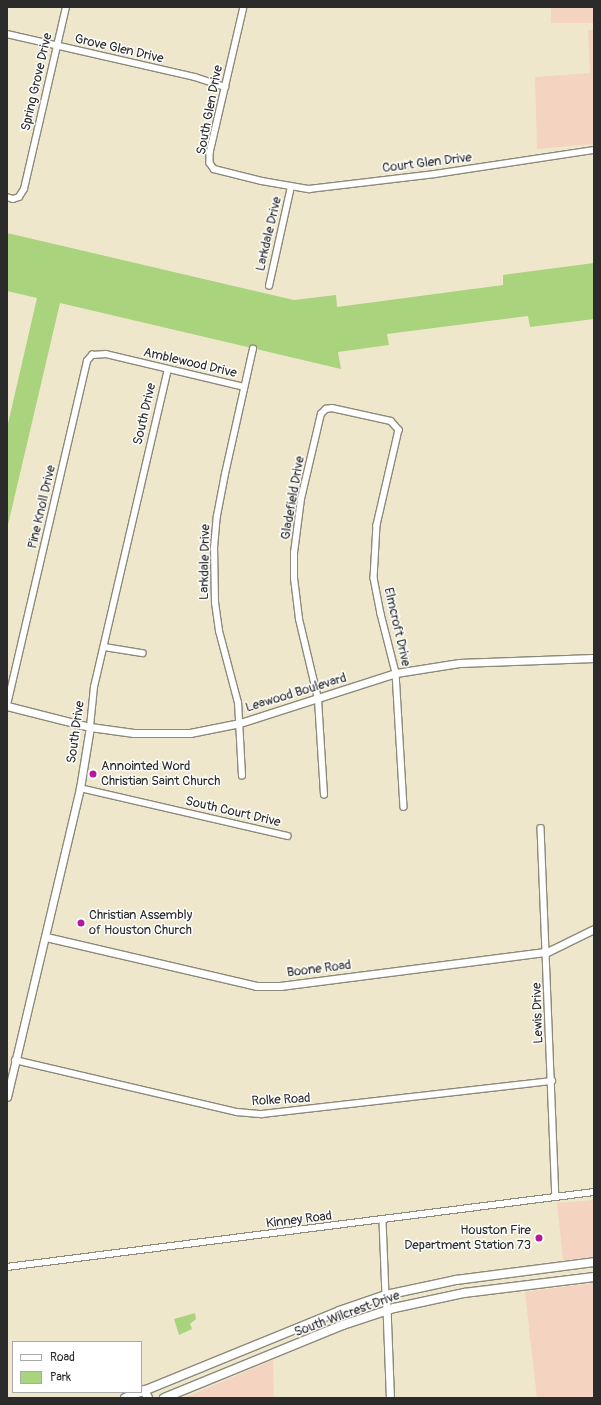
<!DOCTYPE html>
<style>
body{margin:0}
#map{position:relative;width:601px;height:1405px;overflow:hidden;background:#efe7cb;font-family:Pangolin,sans-serif}
div>[style]{position:absolute}
.built>*{inset:0;background:#f4d3c0;transform-origin:0 0}
.green>*{inset:0;background:#aad37e}
.roads{filter:drop-shadow(1px 0 #8d897b) drop-shadow(-1px 0 #8d897b) drop-shadow(0 1px #8d897b) drop-shadow(0 -1px #8d897b)}
.minor>*{height:5.5px;margin:-2.75px;padding:0 2.75px;transform-origin:2.75px;border-radius:2.75px;background:#fff}
.tertiary>*{height:7px;margin:-3.5px;padding:0 3.5px;transform-origin:3.5px;border-radius:3.5px;background:#fff}
.secondary>*{height:8px;margin:-4px;padding:0 4px;transform-origin:4px;border-radius:4px;background:#fff}
.dots>*{width:11px;height:11px;translate:-50% -50%;box-sizing:border-box;border:2px solid #fff;border-radius:50%}
span{translate:-50% -50%;white-space:nowrap;text-align:center;line-height:1.15;-webkit-text-stroke:3px #fff;paint-order:stroke}
.street-label{font-size:13px;color:#2b2b2b}
.poi-label{font-size:13px;color:#2b2b2b}
.left{translate:0 -50%;text-align:left}
.right{translate:-100% -50%;text-align:right}
.frame{position:absolute;inset:0;border:8px solid #2b2b2b;pointer-events:none}
.legend{position:absolute;left:12px;top:1341px;width:130px;height:52px;box-sizing:border-box;background:#fff;border:1px solid #aaa;margin:0;padding:5px 7px;list-style:none;font-size:12px;color:#2b2b2b}
.legend li{display:flex;align-items:center;gap:8px;height:20px}
.legend b{width:20px;border:1px solid #aaa}
</style>
<div id="map">
<div class="built">
<div style="left:551px;top:7px;width:43px;height:16px"></div>
<div style="clip-path:polygon(588px 30px,594px 30px,594px 144px,537px 149px,535px 77px,590px 73px)"></div>
<div style="clip-path:polygon(594px 1200px,594px 1257px,563px 1260px,557px 1203px)"></div>
<div style="clip-path:polygon(594px 1283px,594px 1398px,537px 1398px,525px 1292px)"></div>
<div style="clip-path:polygon(273px 1360px,274px 1398px,184px 1398px)"></div>
</div>
<div class="green">
<div style="clip-path:polygon(7px 233px,294px 300px,336px 295px,337px 307px,503px 285px,503px 275px,594px 263px,594px 319px,530px 327px,528px 316px,387px 334px,389px 345px,338px 352px,341px 369px,60px 303px,7px 529px,7px 428px,37px 298px,7px 291px)"></div>
<div style="clip-path:polygon(195px 1313px,196px 1319px,190px 1324px,192px 1329px,179px 1335px,174px 1319px)"></div>
</div>
<div class="roads">
<div class="minor">
<div style="left:244px;top:7px;width:150px;rotate:103.1deg"></div>
<div style="left:210px;top:153px;width:10px;rotate:90deg"></div>
<div style="left:210px;top:163px;width:7px;rotate:56deg"></div>
<div style="left:214px;top:169px;width:49px;rotate:14deg"></div>
<div style="left:262px;top:181px;width:48px;rotate:9.7deg"></div>
<div style="left:309px;top:189px;width:127px;rotate:-6.8deg"></div>
<div style="left:435px;top:174px;width:161px;rotate:-8.6deg"></div>
<div style="left:7px;top:34px;width:193px;rotate:12.9deg"></div>
<div style="left:195px;top:77px;width:32px;rotate:18deg"></div>
<div style="left:7px;top:197px;width:6px;rotate:18deg"></div>
<div style="left:13px;top:199px;width:6px;rotate:-18deg"></div>
<div style="left:19px;top:197px;width:9px;rotate:-58deg"></div>
<div style="left:24px;top:189px;width:187px;rotate:-77deg"></div>
<div style="left:269px;top:286px;width:101px;rotate:-77.5deg"></div>
<div style="left:104px;top:647px;width:39px;rotate:9deg"></div>
<div style="left:7px;top:705px;width:353px;rotate:-76.9deg"></div>
<div style="left:87px;top:361px;width:8px;rotate:-50deg"></div>
<div style="left:92px;top:355px;width:14px;rotate:-4deg"></div>
<div style="left:106px;top:354px;width:142px;rotate:13.4deg"></div>
<div style="left:90px;top:727px;width:40px;rotate:-84.3deg"></div>
<div style="left:94px;top:687px;width:326px;rotate:-76.9deg"></div>
<div style="left:242px;top:776px;width:73px;rotate:-93.1deg"></div>
<div style="left:238px;top:703px;width:74px;rotate:-104.8deg"></div>
<div style="left:219px;top:631px;width:28px;rotate:-98deg"></div>
<div style="left:215px;top:603px;width:55px;rotate:-91deg"></div>
<div style="left:214px;top:548px;width:32px;rotate:-85deg"></div>
<div style="left:217px;top:516px;width:43px;rotate:-79.2deg"></div>
<div style="left:225px;top:474px;width:128px;rotate:-77.4deg"></div>
<div style="left:80px;top:788px;width:213px;rotate:13deg"></div>
<div style="left:324px;top:795px;width:96px;rotate:-93.6deg"></div>
<div style="left:318px;top:699px;width:82px;rotate:-103.4deg"></div>
<div style="left:299px;top:619px;width:41px;rotate:-97deg"></div>
<div style="left:294px;top:578px;width:25px;rotate:-90deg"></div>
<div style="left:294px;top:553px;width:54px;rotate:-82.6deg"></div>
<div style="left:301px;top:499px;width:87px;rotate:-76.8deg"></div>
<div style="left:321px;top:414px;width:7px;rotate:-45deg"></div>
<div style="left:326px;top:409px;width:6px;rotate:-9deg"></div>
<div style="left:332px;top:408px;width:60px;rotate:12.4deg"></div>
<div style="left:391px;top:421px;width:12px;rotate:48deg"></div>
<div style="left:399px;top:430px;width:98px;rotate:103deg"></div>
<div style="left:377px;top:525px;width:53px;rotate:93.2deg"></div>
<div style="left:374px;top:578px;width:37px;rotate:79deg"></div>
<div style="left:381px;top:614px;width:61px;rotate:75.7deg"></div>
<div style="left:396px;top:673px;width:134px;rotate:86.6deg"></div>
<div style="left:541px;top:828px;width:369px;rotate:87.7deg"></div>
<div style="left:15px;top:1060px;width:228px;rotate:13.2deg"></div>
<div style="left:237px;top:1112px;width:25px;rotate:5deg"></div>
<div style="left:262px;top:1114px;width:292px;rotate:-6.5deg"></div>
<div style="left:383px;top:1221px;width:74px;rotate:87.7deg"></div>
<div style="left:7px;top:1267px;width:592px;rotate:-7.28deg"></div>
</div>
<div class="tertiary">
<div style="left:7px;top:706px;width:86px;rotate:14.2deg"></div>
<div style="left:90px;top:727px;width:44px;rotate:7.8deg"></div>
<div style="left:134px;top:733px;width:56px"></div>
<div style="left:190px;top:733px;width:51px;rotate:-11.3deg"></div>
<div style="left:240px;top:723px;width:164px;rotate:-17.8deg"></div>
<div style="left:396px;top:673px;width:64px;rotate:-9deg"></div>
<div style="left:459px;top:663px;width:135px;rotate:-2.1deg"></div>
<div style="left:46px;top:937px;width:216px;rotate:13.1deg"></div>
<div style="left:256px;top:986px;width:24px"></div>
<div style="left:280px;top:986px;width:269px;rotate:-7.3deg"></div>
<div style="left:547px;top:952px;width:52px;rotate:-26.1deg"></div>
<div style="left:7px;top:1097px;width:318px;rotate:-76.7deg"></div>
<div style="left:80px;top:788px;width:62px;rotate:-80.7deg"></div>
<div style="left:386px;top:1295px;width:103px;rotate:87.8deg"></div>
</div>
<div class="secondary">
<div style="left:144px;top:1390px;width:9px;rotate:63deg"></div>
<div style="left:141px;top:1392px;width:214px;rotate:-22.2deg"></div>
<div style="left:339px;top:1311px;width:50px;rotate:-18.8deg"></div>
<div style="left:386px;top:1295px;width:72px;rotate:-12.1deg"></div>
<div style="left:456px;top:1280px;width:139px;rotate:-7.4deg"></div>
<div style="left:125px;top:1398px;width:16px;rotate:-22deg"></div>
<div style="left:164px;top:1398px;width:193px;rotate:-22.2deg"></div>
<div style="left:343px;top:1325px;width:54px;rotate:-18.4deg"></div>
<div style="left:394px;top:1308px;width:72px;rotate:-12.1deg"></div>
<div style="left:464px;top:1293px;width:131px;rotate:-7deg"></div>
</div>
</div>
<div class="dots">
<div style="left:93px;top:774px;background:#b5179e"></div>
<div style="left:81px;top:923px;background:#b5179e"></div>
<div style="left:539px;top:1238px;background:#b5179e"></div>
</div>
<div class="street-label">
<span style="left:119px;top:49px;rotate:13deg">Grove Glen Drive</span>
<span style="left:37px;top:82px;rotate:-77deg">Spring Grove Drive</span>
<span style="left:210px;top:110px;rotate:-79deg">South Glen Drive</span>
<span style="left:427px;top:163px;rotate:-7deg">Court Glen Drive</span>
<span style="left:269px;top:234px;rotate:-77deg">Larkdale Drive</span>
<span style="left:190px;top:363px;rotate:13deg">Amblewood Drive</span>
<span style="left:145px;top:414px;rotate:-77deg">South Drive</span>
<span style="left:293px;top:498px;rotate:-80deg">Gladefield Drive</span>
<span style="left:42px;top:507px;rotate:-77deg">Pine Knoll Drive</span>
<span style="left:205px;top:562px;rotate:-89deg">Larkdale Drive</span>
<span style="left:397px;top:627px;rotate:77deg">Elmcroft Drive</span>
<span style="left:296px;top:693px;rotate:-17deg">Leawood Boulevard</span>
<span style="left:76px;top:732px;rotate:-82deg">South Drive</span>
<span style="left:233px;top:812px;rotate:13deg">South Court Drive</span>
<span style="left:319px;top:969px;rotate:-7deg">Boone Road</span>
<span style="left:538px;top:1013px;rotate:-92deg">Lewis Drive</span>
<span style="left:281px;top:1100px;rotate:-3deg">Rolke Road</span>
<span style="left:299px;top:1220px;rotate:-7deg">Kinney Road</span>
<span style="left:347px;top:1314px;rotate:-20deg">South Wilcrest Drive</span>
</div>
<div class="poi-label">
<span class="left" style="left:101px;top:774px">Annointed Word<br>Christian Saint Church</span>
<span class="left" style="left:89px;top:923px">Christian Assembly<br>of Houston Church</span>
<span class="right" style="left:531px;top:1238px">Houston Fire<br>Department Station 73</span>
</div>
<div class="frame"></div>
<ul class="legend">
<li><b style="height:5px;background:#fff"></b>Road</li>
<li><b style="height:11px;background:#aad37e"></b>Park</li>
</ul>
</div>
